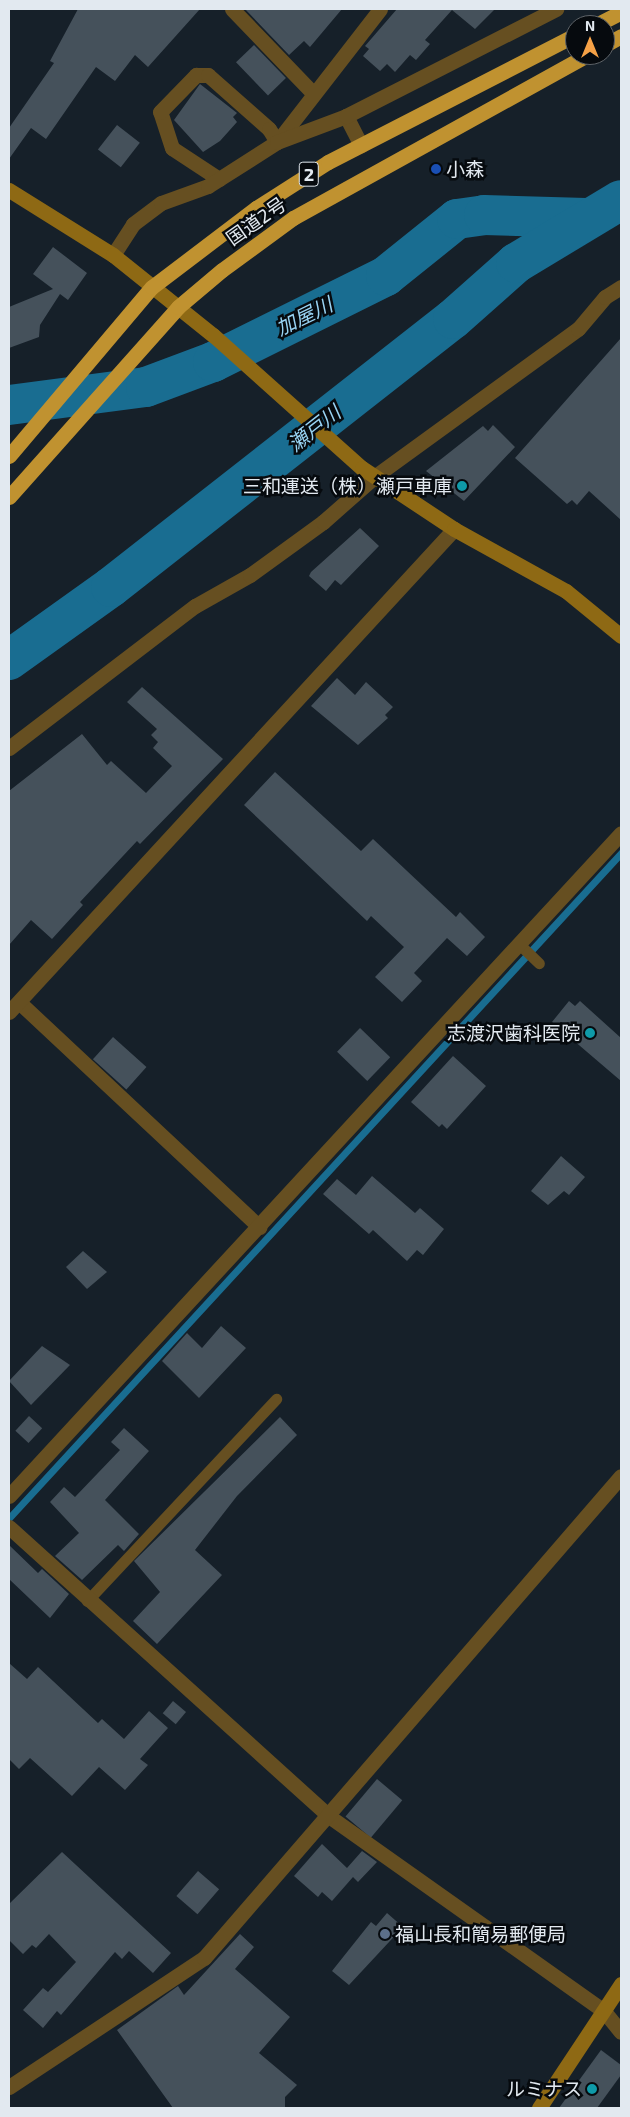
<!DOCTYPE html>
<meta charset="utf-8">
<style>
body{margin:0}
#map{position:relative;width:630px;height:2117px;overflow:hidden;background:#162029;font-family:"Exo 2","Noto Sans JP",sans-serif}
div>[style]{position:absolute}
.stream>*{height:7px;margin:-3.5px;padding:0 3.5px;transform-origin:3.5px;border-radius:3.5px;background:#196d91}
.river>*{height:40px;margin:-20px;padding:0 20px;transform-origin:20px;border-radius:20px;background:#196d91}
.building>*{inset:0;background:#45515b;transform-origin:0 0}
.lane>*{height:11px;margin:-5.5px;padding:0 5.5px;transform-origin:5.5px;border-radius:5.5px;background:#664f21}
.street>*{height:15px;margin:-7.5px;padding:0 7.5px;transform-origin:7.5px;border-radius:7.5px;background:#664f21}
.secondary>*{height:15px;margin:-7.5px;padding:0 7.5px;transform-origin:7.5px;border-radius:7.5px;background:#8e6914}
.highway>*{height:15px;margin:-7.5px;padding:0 7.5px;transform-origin:7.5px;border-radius:7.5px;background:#c09230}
.dots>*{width:14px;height:14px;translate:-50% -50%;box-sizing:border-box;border:2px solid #060a0e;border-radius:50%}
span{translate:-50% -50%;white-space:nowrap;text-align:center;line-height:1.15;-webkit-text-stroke:5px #060a0e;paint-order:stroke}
.shield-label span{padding:1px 4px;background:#060a0e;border:1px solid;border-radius:4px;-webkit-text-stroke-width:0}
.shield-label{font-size:18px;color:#e2e9f0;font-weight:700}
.poi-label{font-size:19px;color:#e2e9f0}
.left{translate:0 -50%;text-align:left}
.right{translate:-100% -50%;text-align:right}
.street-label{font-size:19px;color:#e2e9f0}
.water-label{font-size:20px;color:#98d3f3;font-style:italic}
.frame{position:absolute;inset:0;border:10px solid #e2e9f0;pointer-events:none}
.north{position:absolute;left:565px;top:15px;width:50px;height:50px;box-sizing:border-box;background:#060a0e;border:1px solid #5e6368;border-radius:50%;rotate:0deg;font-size:14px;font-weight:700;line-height:20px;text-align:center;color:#e2e9f0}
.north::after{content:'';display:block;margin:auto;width:18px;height:22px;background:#f6a247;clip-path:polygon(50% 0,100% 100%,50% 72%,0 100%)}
</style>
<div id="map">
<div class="stream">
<div style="left:9px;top:1518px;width:904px;rotate:-47.38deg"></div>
</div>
<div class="river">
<div style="left:9px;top:405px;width:138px;rotate:-7.5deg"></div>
<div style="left:146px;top:387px;width:72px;rotate:-20.5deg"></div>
<div style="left:213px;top:362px;width:193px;rotate:-26.4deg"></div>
<div style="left:386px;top:276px;width:91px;rotate:-38.8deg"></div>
<div style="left:457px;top:219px;width:27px;rotate:-8deg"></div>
<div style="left:484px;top:215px;width:102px;rotate:1.7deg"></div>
<div style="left:9px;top:660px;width:125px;rotate:-35.6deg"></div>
<div style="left:111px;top:587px;width:434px;rotate:-38.1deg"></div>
<div style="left:453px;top:319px;width:84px;rotate:-41.6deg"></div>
<div style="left:516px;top:263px;width:122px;rotate:-31deg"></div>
</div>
<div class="building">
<div style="clip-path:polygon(78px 9px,200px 9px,148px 67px,135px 55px,115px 81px,96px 67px,46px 139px,31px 128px,9px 159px,9px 128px,54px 63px,50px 61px)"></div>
<div style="clip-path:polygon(245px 9px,342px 9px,310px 47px,304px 41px,289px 55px)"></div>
<div style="clip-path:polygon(397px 9px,495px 9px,475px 29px,452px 10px,425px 40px,430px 44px,416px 60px,410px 55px,395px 72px,387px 64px,380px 71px,363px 56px,369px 49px,365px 46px)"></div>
<div style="left:254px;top:45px;width:46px;height:25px;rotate:46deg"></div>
<div style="clip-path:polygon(200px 84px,237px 113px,233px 117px,237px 122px,220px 141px,203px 152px,174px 120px)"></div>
<div style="left:117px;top:125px;width:29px;height:31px;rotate:38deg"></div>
<div style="clip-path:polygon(53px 247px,87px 273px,68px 300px,60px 294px,40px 325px,39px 337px,9px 348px,9px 307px,53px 289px,33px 274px)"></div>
<div style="clip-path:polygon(621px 338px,621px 520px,589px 491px,577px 505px,572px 500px,567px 504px,515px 458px)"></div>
<div style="clip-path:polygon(493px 425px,515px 447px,464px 501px,426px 471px,483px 426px,488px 431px)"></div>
<div style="clip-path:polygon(360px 528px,379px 546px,341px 585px,335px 580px,326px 591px,309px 576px,311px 572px)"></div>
<div style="clip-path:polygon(337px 678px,355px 695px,366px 682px,393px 707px,385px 715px,388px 718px,358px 745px,311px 706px)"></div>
<div style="clip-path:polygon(142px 687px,223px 759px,140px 844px,137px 841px,80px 902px,83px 905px,52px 939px,31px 920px,9px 945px,9px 791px,82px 734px,107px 765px,111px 761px,146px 793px,172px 766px,153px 748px,158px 742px,151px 735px,157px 729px,127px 702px)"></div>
<div style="clip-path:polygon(275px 772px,361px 851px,373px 839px,456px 917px,460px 912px,485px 937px,467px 956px,447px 938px,414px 973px,422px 981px,402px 1002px,375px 977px,404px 947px,371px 916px,367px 921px,244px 805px)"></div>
<div style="clip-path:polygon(569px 1001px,575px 1006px,580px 1001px,621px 1038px,621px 1081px,552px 1022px)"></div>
<div style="left:360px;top:1028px;width:42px;height:33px;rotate:44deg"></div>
<div style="left:113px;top:1037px;width:45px;height:30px;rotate:42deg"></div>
<div style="clip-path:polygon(453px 1056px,486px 1086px,447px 1129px,442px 1124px,439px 1127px,411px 1102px)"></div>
<div style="clip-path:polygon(561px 1156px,585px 1177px,569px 1195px,564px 1191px,548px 1205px,531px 1191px)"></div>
<div style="clip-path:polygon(372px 1176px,415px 1213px,420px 1208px,444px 1229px,423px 1255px,417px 1250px,407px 1261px,373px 1230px,369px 1234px,323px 1194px,337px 1179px,356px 1195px)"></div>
<div style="clip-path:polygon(83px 1251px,107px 1272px,87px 1289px,66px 1267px)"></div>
<div style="clip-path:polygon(221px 1326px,246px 1348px,199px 1398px,162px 1361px,187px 1333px,202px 1348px)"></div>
<div style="clip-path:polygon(42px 1346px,70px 1365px,31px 1405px,9px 1381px)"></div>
<div style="left:29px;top:1416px;width:18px;height:20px;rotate:43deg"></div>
<div style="clip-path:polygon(280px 1417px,297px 1435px,237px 1496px,195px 1550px,222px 1575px,157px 1644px,133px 1621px,160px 1592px,134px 1561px)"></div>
<div style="clip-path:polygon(124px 1428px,149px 1451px,105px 1500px,139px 1534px,124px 1551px,118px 1545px,82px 1580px,55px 1556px,79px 1533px,50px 1502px,64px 1487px,75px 1497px,120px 1450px,111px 1442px)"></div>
<div style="clip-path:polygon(9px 1545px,38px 1573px,42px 1569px,69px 1594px,50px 1618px,9px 1579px)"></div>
<div style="clip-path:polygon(9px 1663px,27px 1679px,38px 1667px,98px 1723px,102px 1719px,124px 1739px,149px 1711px,168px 1728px,140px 1759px,148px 1765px,125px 1790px,99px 1767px,72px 1796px,30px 1758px,19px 1769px,9px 1759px)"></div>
<div style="left:173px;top:1701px;width:17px;height:16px;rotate:40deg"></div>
<div style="left:377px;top:1779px;width:33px;height:49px;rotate:40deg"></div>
<div style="clip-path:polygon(322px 1844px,347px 1868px,362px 1851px,377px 1862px,358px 1882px,353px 1877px,332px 1901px,322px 1892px,318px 1897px,294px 1876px)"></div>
<div style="clip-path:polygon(62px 1852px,171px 1953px,153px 1973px,129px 1951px,122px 1959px,115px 1952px,61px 2015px,57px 2011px,43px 2028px,23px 2010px,43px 1988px,48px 1992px,76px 1962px,49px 1934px,36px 1948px,32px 1945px,23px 1954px,9px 1940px,9px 1904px)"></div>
<div style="left:198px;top:1871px;width:28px;height:33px;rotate:41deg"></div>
<div style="clip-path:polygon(387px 1913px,403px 1927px,349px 1985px,332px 1971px,371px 1922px,376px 1926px)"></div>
<div style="clip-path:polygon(240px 1934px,254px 1947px,235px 1969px,290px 2017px,259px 2053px,297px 2085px,285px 2097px,285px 2108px,173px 2108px,117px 2030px,178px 1986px,184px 1995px)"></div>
<div style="clip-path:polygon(601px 2050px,621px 2065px,621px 2075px,597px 2108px,559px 2108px)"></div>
</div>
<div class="lane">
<div style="left:518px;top:943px;width:29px;rotate:44deg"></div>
<div style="left:87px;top:1601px;width:277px;rotate:-46.9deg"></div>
</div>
<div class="street">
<div style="left:232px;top:9px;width:115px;rotate:46.1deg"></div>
<div style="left:346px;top:116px;width:33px;rotate:63deg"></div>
<div style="left:277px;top:142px;width:168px;rotate:-52.2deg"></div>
<div style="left:219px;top:179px;width:56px;rotate:-146.6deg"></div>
<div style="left:172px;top:148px;width:38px;rotate:-108deg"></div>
<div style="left:160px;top:112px;width:52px;rotate:-45.8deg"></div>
<div style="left:196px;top:75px;width:12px"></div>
<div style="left:208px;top:75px;width:81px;rotate:41.5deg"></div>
<div style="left:269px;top:129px;width:15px;rotate:58deg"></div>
<div style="left:113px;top:255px;width:37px;rotate:-57deg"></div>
<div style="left:133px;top:224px;width:35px;rotate:-37deg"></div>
<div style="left:161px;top:203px;width:50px;rotate:-19.9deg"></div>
<div style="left:208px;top:186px;width:82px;rotate:-32.5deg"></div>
<div style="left:277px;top:142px;width:74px;rotate:-20.6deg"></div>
<div style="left:346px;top:116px;width:236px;rotate:-27deg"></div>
<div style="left:9px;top:748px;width:234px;rotate:-37.4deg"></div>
<div style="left:195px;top:606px;width:63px;rotate:-29.4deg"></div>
<div style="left:250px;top:575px;width:90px;rotate:-36deg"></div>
<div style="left:323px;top:522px;width:68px;rotate:-41.4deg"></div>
<div style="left:374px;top:477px;width:252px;rotate:-36deg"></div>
<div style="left:578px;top:329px;width:42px;rotate:-49.8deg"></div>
<div style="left:605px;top:297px;width:19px;rotate:-32deg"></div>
<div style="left:20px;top:1003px;width:328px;rotate:43.1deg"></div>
<div style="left:9px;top:1012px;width:657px;rotate:-47.34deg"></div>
<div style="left:9px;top:1496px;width:902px;rotate:-47.29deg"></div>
<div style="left:9px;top:1527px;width:433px;rotate:42.1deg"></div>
<div style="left:330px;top:1817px;width:334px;rotate:35.3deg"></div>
<div style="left:603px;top:2010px;width:28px;rotate:51deg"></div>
<div style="left:9px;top:2087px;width:234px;rotate:-33.5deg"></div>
<div style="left:204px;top:1958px;width:637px;rotate:-49.14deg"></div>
</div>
<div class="secondary">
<div style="left:9px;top:190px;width:123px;rotate:32deg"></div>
<div style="left:113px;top:255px;width:128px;rotate:38.7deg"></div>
<div style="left:213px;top:335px;width:200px;rotate:41.8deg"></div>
<div style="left:362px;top:468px;width:110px;rotate:33.5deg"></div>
<div style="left:454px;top:529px;width:128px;rotate:29deg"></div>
<div style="left:566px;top:591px;width:71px;rotate:39.3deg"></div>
<div style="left:539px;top:2108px;width:149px;rotate:-56.5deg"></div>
</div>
<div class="highway">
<div style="left:596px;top:25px;width:28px;rotate:-27deg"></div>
<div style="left:605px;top:45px;width:18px;rotate:-29deg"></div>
<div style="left:9px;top:456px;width:221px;rotate:-49.8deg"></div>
<div style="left:152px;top:287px;width:131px;rotate:-37.2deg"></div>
<div style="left:256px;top:208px;width:85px;rotate:-32.6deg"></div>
<div style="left:328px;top:162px;width:278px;rotate:-27.2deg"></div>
<div style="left:9px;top:497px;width:254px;rotate:-48.3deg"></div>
<div style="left:178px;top:307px;width:57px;rotate:-40.1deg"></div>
<div style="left:222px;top:270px;width:88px;rotate:-36.2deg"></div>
<div style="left:293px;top:218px;width:336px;rotate:-29deg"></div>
</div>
<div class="dots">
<div style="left:436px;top:169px;background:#1a4fb4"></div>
<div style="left:462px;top:486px;background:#0f9aa8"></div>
<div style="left:590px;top:1033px;background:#0f9aa8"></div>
<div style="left:385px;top:1934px;background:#5c6f8a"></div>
<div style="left:592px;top:2089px;background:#0f9aa8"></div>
</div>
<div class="shield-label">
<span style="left:309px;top:174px">2</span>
</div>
<div class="poi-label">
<span class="left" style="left:446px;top:169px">小森</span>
<span class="right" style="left:452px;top:486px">三和運送（株）瀬戸車庫</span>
<span class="right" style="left:580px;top:1033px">志渡沢歯科医院</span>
<span class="left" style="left:395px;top:1934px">福山長和簡易郵便局</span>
<span class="right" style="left:582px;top:2089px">ルミナス</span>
</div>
<div class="street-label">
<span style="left:256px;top:221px;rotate:-35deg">国道2号</span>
</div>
<div class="water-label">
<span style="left:304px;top:316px;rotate:-26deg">加屋川</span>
<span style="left:314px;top:428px;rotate:-38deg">瀬戸川</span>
</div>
<div class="frame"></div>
<div class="north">N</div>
</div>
